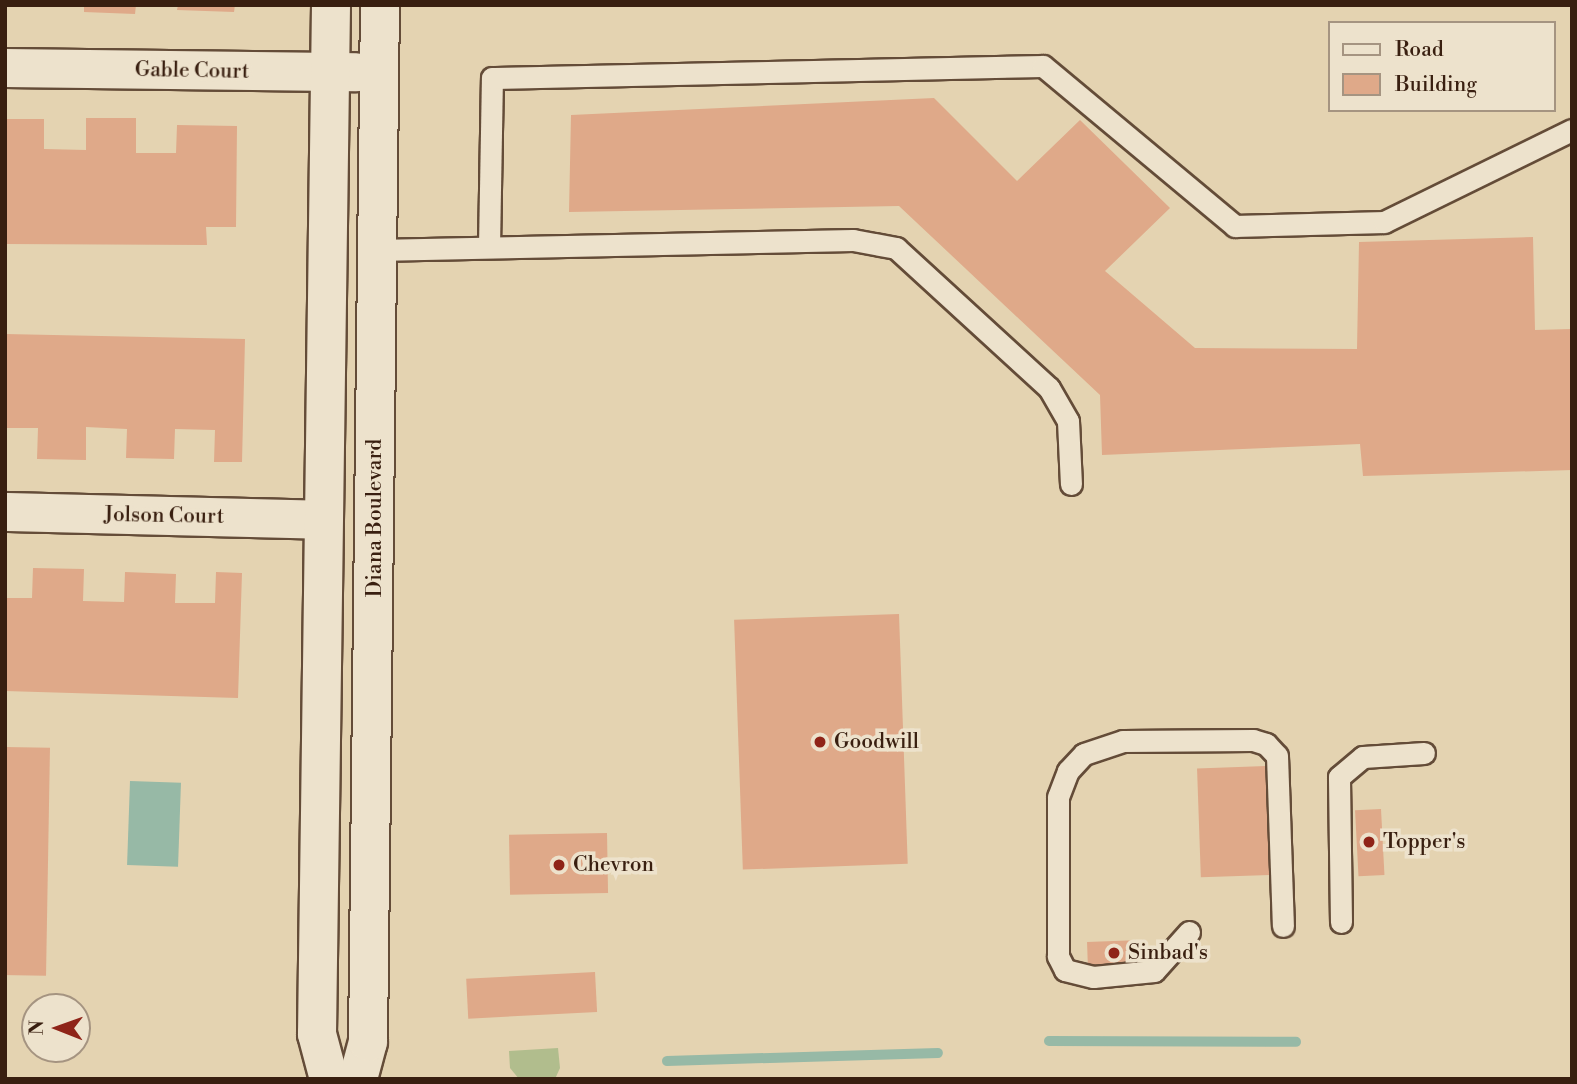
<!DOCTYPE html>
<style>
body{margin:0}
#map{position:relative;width:1577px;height:1084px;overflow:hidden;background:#e4d3b1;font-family:"Libre Bodoni",serif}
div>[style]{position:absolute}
.green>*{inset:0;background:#b1bd8d}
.water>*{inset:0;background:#97b9a6;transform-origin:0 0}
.stream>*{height:10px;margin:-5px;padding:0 5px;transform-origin:5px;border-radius:5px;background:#97b9a6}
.building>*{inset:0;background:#dfa989;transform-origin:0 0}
.roads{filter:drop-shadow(2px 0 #644c38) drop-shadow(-2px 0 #644c38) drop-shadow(0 2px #644c38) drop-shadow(0 -2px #644c38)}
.service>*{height:21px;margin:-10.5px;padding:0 10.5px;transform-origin:10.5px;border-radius:10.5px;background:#ede2cc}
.minor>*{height:38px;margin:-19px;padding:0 19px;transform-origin:19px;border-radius:19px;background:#ede2cc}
.dots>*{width:19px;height:19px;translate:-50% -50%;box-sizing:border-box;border:4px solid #ede2cc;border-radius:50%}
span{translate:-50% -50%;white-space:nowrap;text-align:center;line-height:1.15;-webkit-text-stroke:7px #ede2cc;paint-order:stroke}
.street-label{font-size:21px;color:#391f10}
.poi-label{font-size:21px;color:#391f10}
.left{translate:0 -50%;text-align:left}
.frame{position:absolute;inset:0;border:7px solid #391f10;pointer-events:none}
.legend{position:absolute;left:1328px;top:21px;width:228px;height:91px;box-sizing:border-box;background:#ede2cc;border:2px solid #a59481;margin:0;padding:9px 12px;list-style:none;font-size:21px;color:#391f10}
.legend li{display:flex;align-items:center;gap:14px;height:35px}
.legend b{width:35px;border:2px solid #a59481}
.north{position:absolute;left:21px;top:993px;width:70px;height:70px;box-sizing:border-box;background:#ede2cc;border:2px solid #a59481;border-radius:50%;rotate:271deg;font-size:19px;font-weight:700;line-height:28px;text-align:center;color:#391f10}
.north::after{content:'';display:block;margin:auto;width:24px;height:32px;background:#8f2418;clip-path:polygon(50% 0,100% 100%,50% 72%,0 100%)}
</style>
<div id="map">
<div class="green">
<i style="clip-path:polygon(558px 1048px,560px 1068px,555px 1079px,519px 1079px,510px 1068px,509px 1051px)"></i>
</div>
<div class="water">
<i style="left:130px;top:781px;width:51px;height:84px;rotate:2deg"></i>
</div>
<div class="stream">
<i style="left:1049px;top:1041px;width:247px;rotate:0.2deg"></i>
<i style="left:667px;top:1061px;width:271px;rotate:-1.7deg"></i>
</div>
<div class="building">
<i style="clip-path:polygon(84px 5px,136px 5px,135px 14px,84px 12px)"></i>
<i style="clip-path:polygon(178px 5px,235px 5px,234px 12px,177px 10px)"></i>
<i style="clip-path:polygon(934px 98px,1017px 181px,1080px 120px,1170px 208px,1105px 271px,1195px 348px,1357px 349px,1359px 242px,1533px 237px,1535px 330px,1572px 329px,1572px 470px,1363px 476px,1360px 444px,1102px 455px,1100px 395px,899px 206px,569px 212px,571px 115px)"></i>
<i style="clip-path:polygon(86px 118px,136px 118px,136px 153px,176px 153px,177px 125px,237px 126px,236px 227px,206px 227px,207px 245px,5px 244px,5px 119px,44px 119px,44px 149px,86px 150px)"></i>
<i style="clip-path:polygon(5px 334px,245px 339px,242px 462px,214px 462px,215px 430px,175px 429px,174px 459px,126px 458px,127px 429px,86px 427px,86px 460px,37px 459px,38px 428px,5px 428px)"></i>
<i style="clip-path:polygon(33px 568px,84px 569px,83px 601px,124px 602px,125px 572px,176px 574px,175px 603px,215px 603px,216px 572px,242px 573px,238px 698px,5px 691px,5px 598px,32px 598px)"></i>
<i style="left:899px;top:614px;width:250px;height:165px;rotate:88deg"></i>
<i style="left:5px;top:747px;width:45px;height:228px;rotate:1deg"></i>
<i style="left:1266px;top:766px;width:109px;height:69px;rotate:88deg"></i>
<i style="left:1381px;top:809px;width:66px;height:26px;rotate:87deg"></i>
<i style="left:607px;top:833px;width:60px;height:98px;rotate:89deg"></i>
<i style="left:1141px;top:940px;width:24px;height:54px;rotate:88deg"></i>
<i style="left:595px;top:972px;width:40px;height:129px;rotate:87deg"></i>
</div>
<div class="roads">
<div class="service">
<i style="left:489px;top:247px;width:169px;rotate:-89deg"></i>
<i style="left:492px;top:78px;width:551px;rotate:-1.25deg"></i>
<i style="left:1043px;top:66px;width:250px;rotate:39.8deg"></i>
<i style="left:1235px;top:226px;width:149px;rotate:-1.5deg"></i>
<i style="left:1384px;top:222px;width:209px;rotate:-26.1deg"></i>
<i style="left:376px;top:250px;width:477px;rotate:-1.2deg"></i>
<i style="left:853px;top:240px;width:44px;rotate:10.5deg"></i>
<i style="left:896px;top:248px;width:207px;rotate:42.5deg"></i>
<i style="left:1049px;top:388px;width:38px;rotate:60deg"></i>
<i style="left:1068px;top:421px;width:63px;rotate:87.3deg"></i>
<i style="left:1341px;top:922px;width:145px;rotate:-90.8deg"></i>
<i style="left:1339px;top:777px;width:31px;rotate:-40deg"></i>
<i style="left:1363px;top:757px;width:61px;rotate:-3.8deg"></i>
<i style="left:1189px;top:932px;width:52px;rotate:131.9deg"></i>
<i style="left:1154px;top:971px;width:61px;rotate:174.4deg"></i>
<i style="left:1093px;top:977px;width:29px;rotate:-166deg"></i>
<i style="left:1065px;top:970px;width:16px;rotate:-117deg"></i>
<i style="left:1058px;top:956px;width:159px;rotate:-90deg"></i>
<i style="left:1058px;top:797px;width:28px;rotate:-69deg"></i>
<i style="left:1068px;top:771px;width:23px;rotate:-47deg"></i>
<i style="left:1084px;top:754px;width:41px;rotate:-18.4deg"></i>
<i style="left:1123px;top:741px;width:130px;rotate:-0.4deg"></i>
<i style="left:1253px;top:740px;width:14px;rotate:17deg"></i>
<i style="left:1266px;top:744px;width:16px;rotate:47deg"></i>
<i style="left:1277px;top:756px;width:170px;rotate:88deg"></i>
</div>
<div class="minor">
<i style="left:5px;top:68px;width:351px;rotate:0.7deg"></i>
<i style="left:5px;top:512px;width:317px;rotate:1.4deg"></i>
<i style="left:329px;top:1079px;width:47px;rotate:-104.9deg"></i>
<i style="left:317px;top:1034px;width:1029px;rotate:-89.22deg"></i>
<i style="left:358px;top:1079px;width:38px;rotate:-75deg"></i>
<i style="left:368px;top:1042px;width:1037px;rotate:-89.34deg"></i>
</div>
</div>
<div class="dots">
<i style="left:820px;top:742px;background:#8f2418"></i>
<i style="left:1369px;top:842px;background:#8f2418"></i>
<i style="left:559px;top:865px;background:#8f2418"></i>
<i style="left:1114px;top:953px;background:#8f2418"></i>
</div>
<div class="street-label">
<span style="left:192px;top:71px;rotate:1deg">Gable Court</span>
<span style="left:164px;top:516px;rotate:1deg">Jolson Court</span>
<span style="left:375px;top:518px;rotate:-90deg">Diana Boulevard</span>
</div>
<div class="poi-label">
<span class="left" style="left:834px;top:742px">Goodwill</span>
<span class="left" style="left:1383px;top:842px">Topper's</span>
<span class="left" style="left:573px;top:865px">Chevron</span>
<span class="left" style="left:1128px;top:953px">Sinbad's</span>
</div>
<div class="frame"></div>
<ul class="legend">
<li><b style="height:9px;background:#ede2cc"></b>Road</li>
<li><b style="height:19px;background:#dfa989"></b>Building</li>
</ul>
<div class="north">N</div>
</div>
